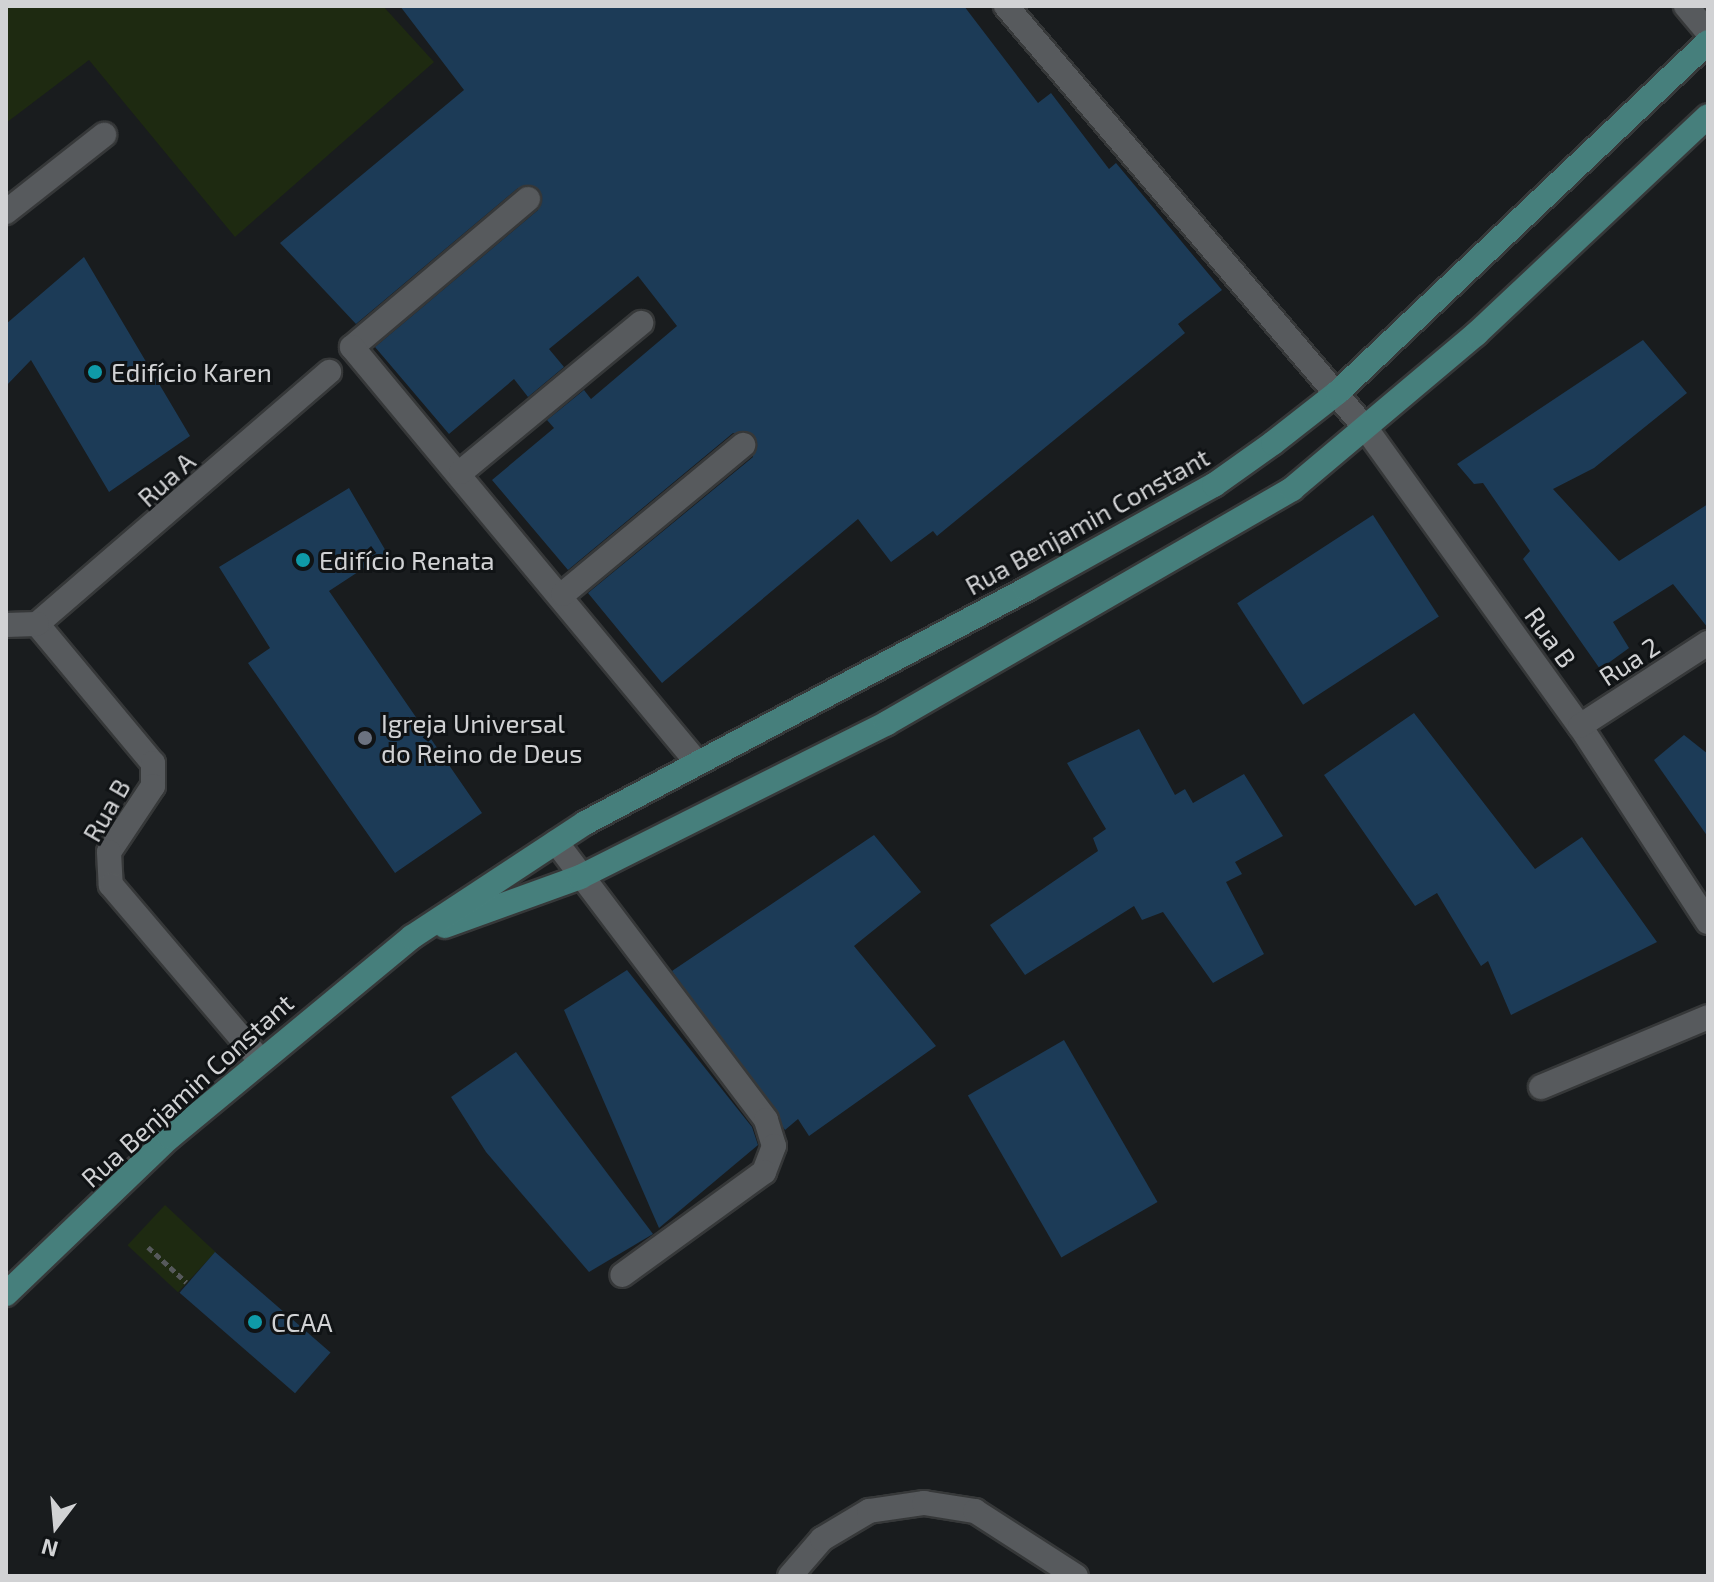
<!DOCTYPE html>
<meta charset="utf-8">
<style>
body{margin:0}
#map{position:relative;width:1714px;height:1582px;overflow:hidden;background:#191c1e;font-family:"Exo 2",sans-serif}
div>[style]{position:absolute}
.green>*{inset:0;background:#1e2a11;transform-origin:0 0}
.building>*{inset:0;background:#1c3b57;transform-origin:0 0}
.path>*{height:5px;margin-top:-2.5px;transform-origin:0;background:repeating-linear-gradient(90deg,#56595b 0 6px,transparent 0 10px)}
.roads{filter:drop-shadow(2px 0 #363839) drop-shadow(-2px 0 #363839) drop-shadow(0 2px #363839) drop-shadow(0 -2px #363839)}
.minor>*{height:24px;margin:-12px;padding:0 12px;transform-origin:12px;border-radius:12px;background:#575a5d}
.major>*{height:24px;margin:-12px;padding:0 12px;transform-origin:12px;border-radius:12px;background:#467f7c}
.dots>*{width:22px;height:22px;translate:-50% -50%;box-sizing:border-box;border:4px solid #101315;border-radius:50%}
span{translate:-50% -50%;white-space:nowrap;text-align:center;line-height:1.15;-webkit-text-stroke:6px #101315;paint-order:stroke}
.poi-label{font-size:26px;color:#d1d2d4}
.left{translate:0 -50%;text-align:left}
.street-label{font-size:26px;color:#d1d2d4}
.frame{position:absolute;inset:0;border:8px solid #d1d2d4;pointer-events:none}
.north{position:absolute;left:16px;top:1486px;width:80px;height:80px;-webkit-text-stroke:6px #101315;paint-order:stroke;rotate:196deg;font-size:22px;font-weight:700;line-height:32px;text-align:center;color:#d1d2d4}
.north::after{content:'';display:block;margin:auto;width:28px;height:36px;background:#d1d2d4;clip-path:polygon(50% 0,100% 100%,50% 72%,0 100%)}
</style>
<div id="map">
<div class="green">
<i style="clip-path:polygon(6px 6px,383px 6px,434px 62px,235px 237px,89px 60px,6px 123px)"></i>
<i style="left:165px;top:1205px;width:69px;height:55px;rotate:43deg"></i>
</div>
<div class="building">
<i style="clip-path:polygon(400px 6px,964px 6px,1038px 103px,1051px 93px,1109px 169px,1116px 163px,1222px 290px,1178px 324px,1185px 333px,937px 536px,933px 531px,891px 562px,858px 519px,662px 683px,588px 593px,753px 457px,754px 435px,733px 433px,568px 570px,492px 480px,554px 428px,547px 420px,584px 390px,591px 399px,677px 326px,638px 276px,549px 349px,564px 367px,528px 397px,514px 379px,449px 434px,375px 347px,538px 210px,539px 189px,518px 188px,356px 324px,280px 243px,464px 90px)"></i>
<i style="clip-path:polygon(84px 257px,190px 436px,109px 492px,31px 360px,6px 386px,6px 324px)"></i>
<i style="clip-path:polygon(1643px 340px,1687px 393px,1594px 468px,1553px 489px,1619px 561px,1708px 504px,1708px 628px,1673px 584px,1613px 622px,1629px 648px,1600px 669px,1523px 559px,1530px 551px,1483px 483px,1474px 484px,1457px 464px)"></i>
<i style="clip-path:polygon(349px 488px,387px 553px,329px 591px,482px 813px,395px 873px,248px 663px,270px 648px,219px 567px)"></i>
<i style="left:1373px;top:515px;width:121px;height:162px;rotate:57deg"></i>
<i style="clip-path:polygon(1414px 713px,1535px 869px,1582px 837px,1657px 942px,1511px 1015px,1488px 961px,1481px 966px,1437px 893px,1415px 906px,1324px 775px)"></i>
<i style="clip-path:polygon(1139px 729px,1175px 795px,1185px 789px,1193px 803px,1244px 774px,1283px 836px,1235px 862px,1242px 874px,1226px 882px,1264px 954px,1213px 983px,1163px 912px,1142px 920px,1134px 906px,1025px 975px,990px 925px,1098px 851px,1093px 838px,1106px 829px,1067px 763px)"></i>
<i style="clip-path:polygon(1684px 735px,1708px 754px,1708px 837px,1654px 760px)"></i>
<i style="clip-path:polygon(874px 835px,921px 892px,854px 946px,936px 1046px,809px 1136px,798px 1119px,785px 1130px,672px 971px)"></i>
<i style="clip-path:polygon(627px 970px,752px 1127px,758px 1145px,659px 1228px,564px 1010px)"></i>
<i style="left:1064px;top:1040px;width:187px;height:111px;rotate:60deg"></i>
<i style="clip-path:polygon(516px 1052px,653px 1234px,589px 1272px,486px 1152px,451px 1097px)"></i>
<i style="left:215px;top:1252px;width:153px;height:54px;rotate:41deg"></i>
</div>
<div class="path">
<i style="left:148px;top:1247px;width:52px;rotate:42.6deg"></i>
</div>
<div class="roads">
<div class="minor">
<i style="left:1006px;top:6px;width:557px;rotate:49.59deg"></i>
<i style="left:1367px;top:430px;width:365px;rotate:54.3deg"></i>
<i style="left:1580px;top:726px;width:234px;rotate:56.9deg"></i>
<i style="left:1686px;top:6px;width:34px;rotate:50deg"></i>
<i style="left:528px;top:199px;width:230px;rotate:139.9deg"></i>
<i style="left:352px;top:347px;width:538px;rotate:50.28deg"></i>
<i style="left:6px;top:212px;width:125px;rotate:-38.2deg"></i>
<i style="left:461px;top:472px;width:234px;rotate:-39.6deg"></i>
<i style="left:563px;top:594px;width:234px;rotate:-39.6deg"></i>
<i style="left:37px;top:624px;width:181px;rotate:50.2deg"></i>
<i style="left:153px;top:763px;width:23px;rotate:90deg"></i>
<i style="left:153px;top:786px;width:79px;rotate:123.7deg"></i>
<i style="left:109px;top:852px;width:33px;rotate:87deg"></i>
<i style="left:111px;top:885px;width:228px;rotate:49.6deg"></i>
<i style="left:37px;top:624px;width:386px;rotate:-40.8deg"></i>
<i style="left:6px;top:625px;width:31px;rotate:-2deg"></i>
<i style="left:1580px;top:726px;width:153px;rotate:-33deg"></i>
<i style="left:556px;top:842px;width:348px;rotate:52.9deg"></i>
<i style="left:766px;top:1120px;width:27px;rotate:73deg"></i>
<i style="left:774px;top:1146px;width:28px;rotate:111deg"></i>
<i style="left:764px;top:1172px;width:175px;rotate:144deg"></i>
<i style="left:1541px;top:1087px;width:181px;rotate:-22.7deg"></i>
<i style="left:790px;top:1576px;width:49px;rotate:-49.1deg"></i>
<i style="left:822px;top:1539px;width:55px;rotate:-30.8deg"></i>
<i style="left:869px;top:1511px;width:56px;rotate:-8.3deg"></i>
<i style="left:924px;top:1503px;width:52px;rotate:8.9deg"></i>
<i style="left:975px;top:1511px;width:120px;rotate:32.8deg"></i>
</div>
<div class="major">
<i style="left:445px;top:926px;width:144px;rotate:-19.9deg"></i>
<i style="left:580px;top:877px;width:343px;rotate:-26.6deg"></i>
<i style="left:887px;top:723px;width:468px;rotate:-30deg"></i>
<i style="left:1292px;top:489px;width:241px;rotate:-40.1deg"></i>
<i style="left:1476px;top:334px;width:318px;rotate:-43.2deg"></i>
<i style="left:6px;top:1294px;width:227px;rotate:-43.8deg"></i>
<i style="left:170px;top:1137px;width:314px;rotate:-39.6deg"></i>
<i style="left:412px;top:937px;width:207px;rotate:-33.4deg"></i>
<i style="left:585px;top:823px;width:500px;rotate:-27.9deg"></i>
<i style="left:1027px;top:589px;width:214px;rotate:-29.1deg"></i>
<i style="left:1214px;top:485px;width:72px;rotate:-35.4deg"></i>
<i style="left:1273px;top:443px;width:83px;rotate:-38.1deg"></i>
<i style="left:1338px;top:392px;width:509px;rotate:-43.41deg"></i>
</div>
</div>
<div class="dots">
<i style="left:95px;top:372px;background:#0f9aa8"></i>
<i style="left:303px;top:560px;background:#0f9aa8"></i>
<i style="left:365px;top:738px;background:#6b7280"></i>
<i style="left:255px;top:1322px;background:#0f9aa8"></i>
</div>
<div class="poi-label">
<span class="left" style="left:111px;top:372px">Edifício Karen</span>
<span class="left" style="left:319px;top:560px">Edifício Renata</span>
<span class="left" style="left:381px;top:738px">Igreja Universal<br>do Reino de Deus</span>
<span class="left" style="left:271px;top:1322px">CCAA</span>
</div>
<div class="street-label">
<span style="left:166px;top:479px;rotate:-42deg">Rua A</span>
<span style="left:1087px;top:521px;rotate:-29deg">Rua Benjamin Constant</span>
<span style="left:1551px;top:637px;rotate:54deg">Rua B</span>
<span style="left:1629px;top:661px;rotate:-33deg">Rua 2</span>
<span style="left:106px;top:810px;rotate:-60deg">Rua B</span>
<span style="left:187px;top:1090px;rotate:-42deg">Rua Benjamin Constant</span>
</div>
<div class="frame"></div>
<div class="north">N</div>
</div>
